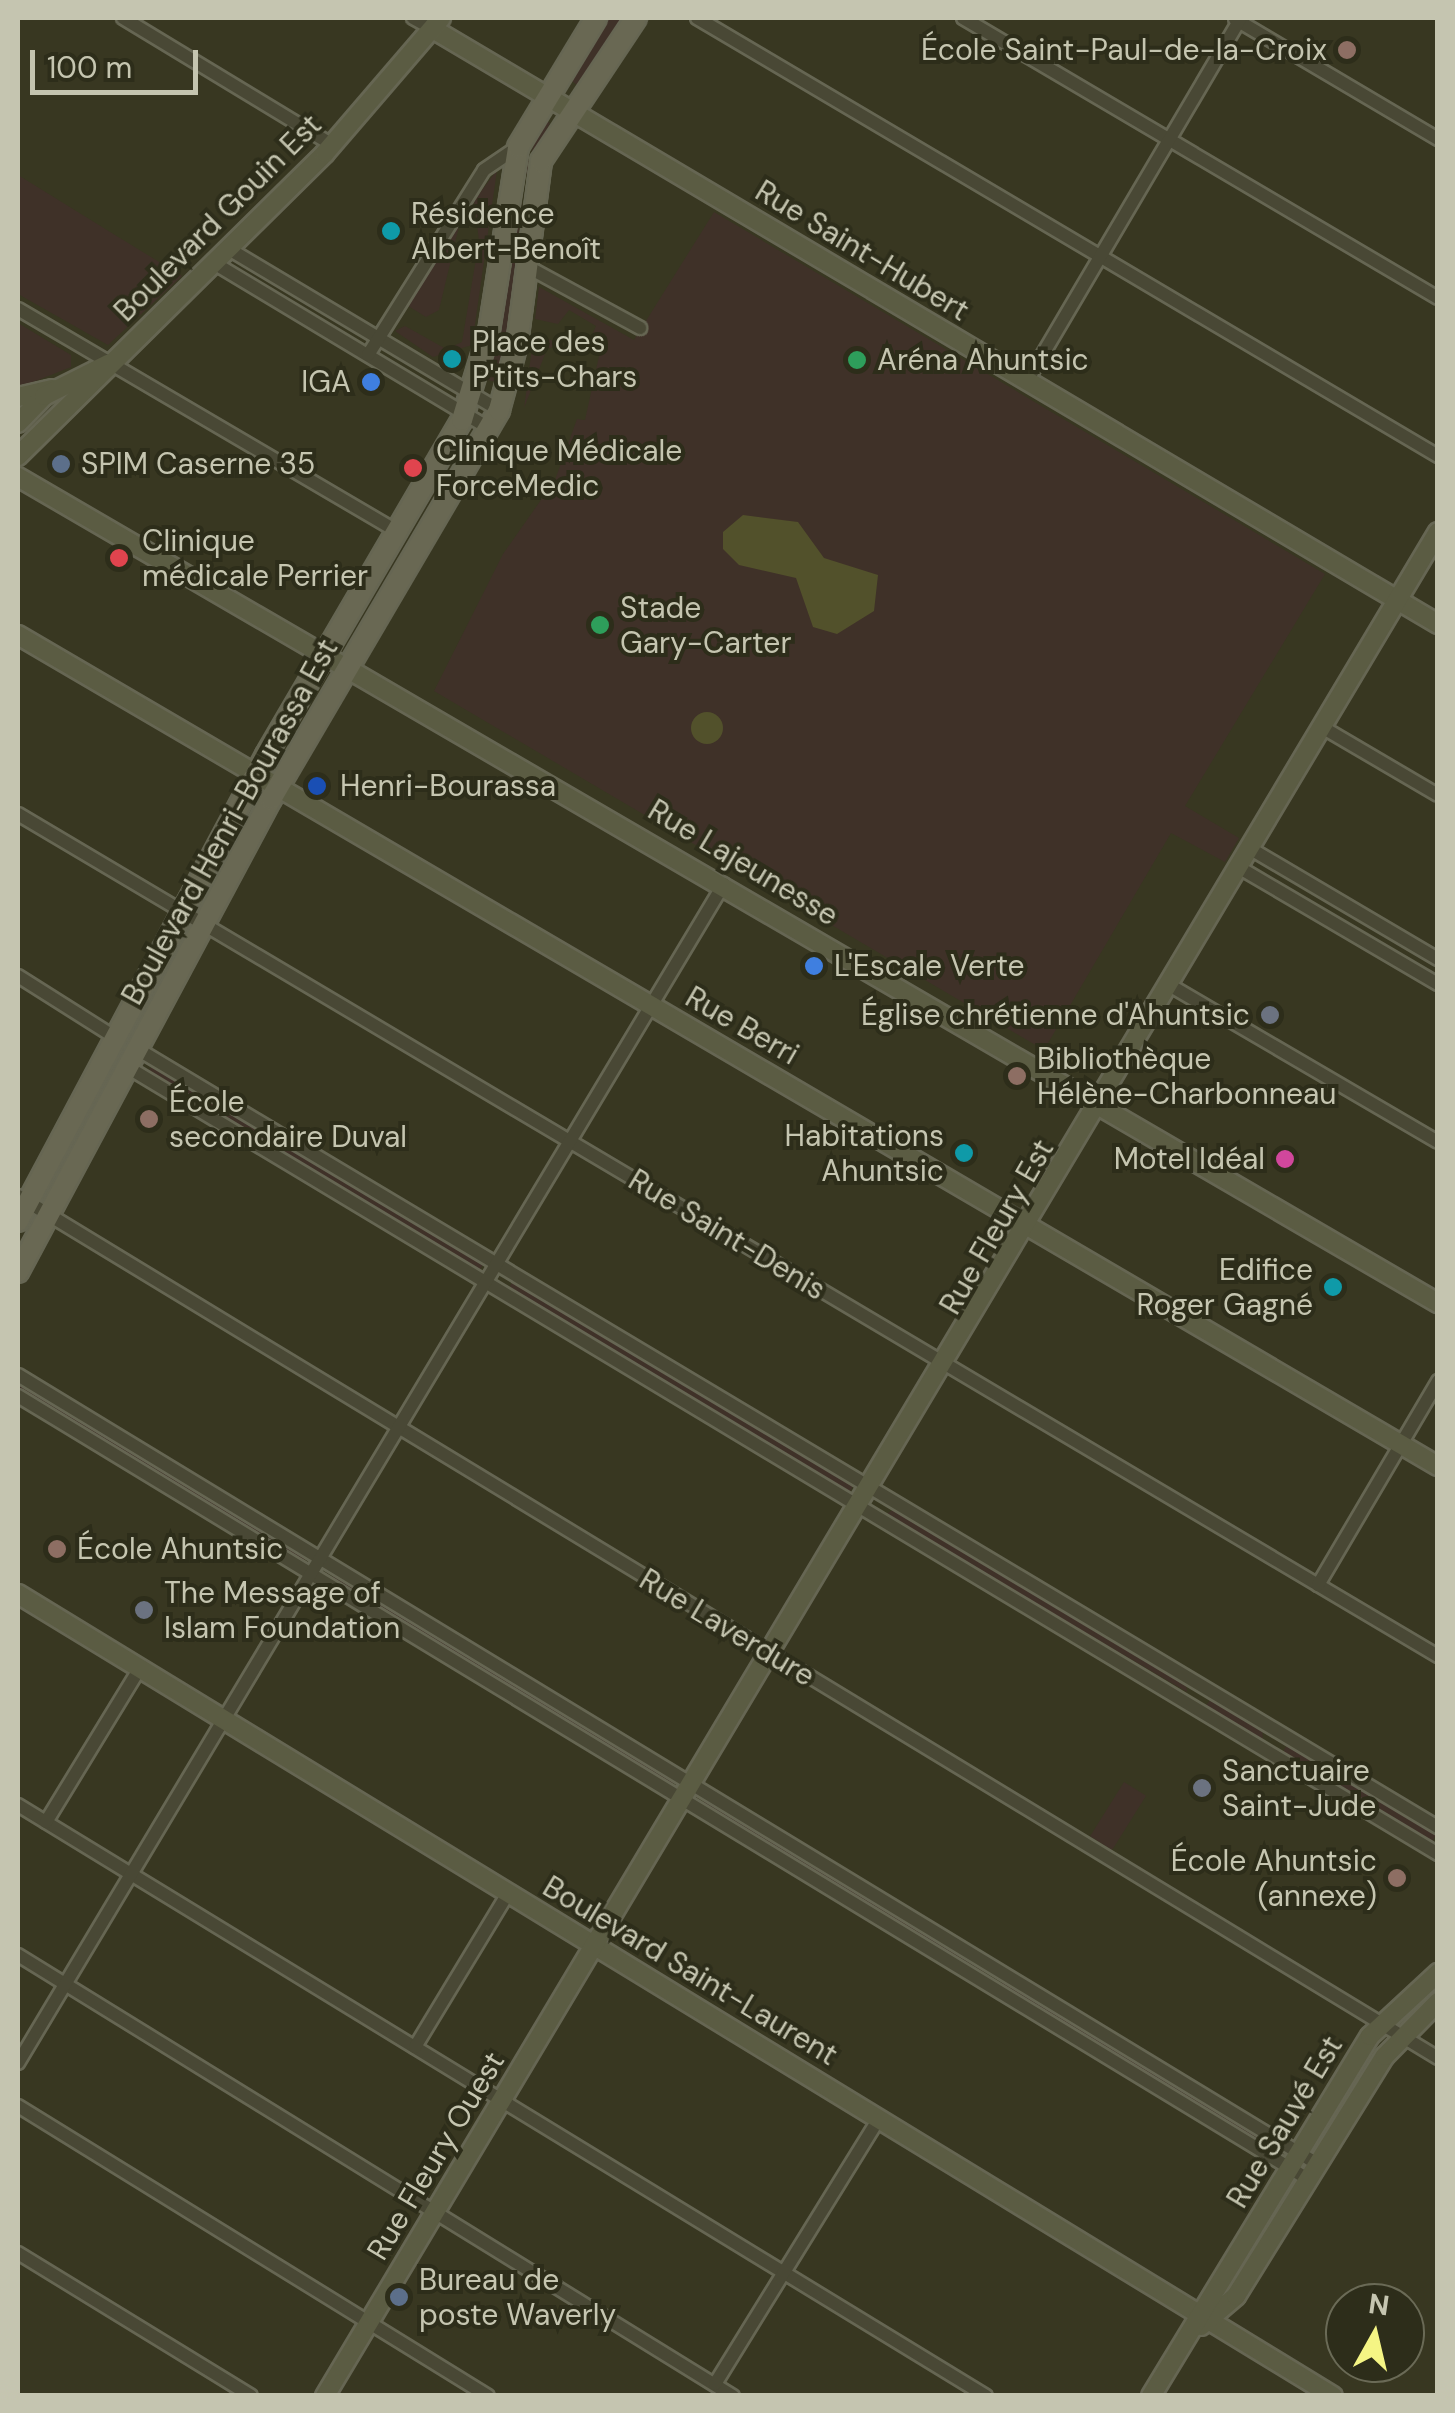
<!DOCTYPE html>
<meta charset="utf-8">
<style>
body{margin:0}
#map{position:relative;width:1455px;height:2413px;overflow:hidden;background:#383721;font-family:"DM Sans",sans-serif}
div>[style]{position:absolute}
.green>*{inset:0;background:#3f3128;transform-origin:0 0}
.water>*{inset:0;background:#52512b}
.round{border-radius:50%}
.roads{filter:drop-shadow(2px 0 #666653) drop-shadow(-2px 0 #666653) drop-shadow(0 2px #666653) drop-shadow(0 -2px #666653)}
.street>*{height:12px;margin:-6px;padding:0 6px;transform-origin:6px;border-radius:6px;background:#494835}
.secondary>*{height:18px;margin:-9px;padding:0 9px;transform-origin:9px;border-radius:9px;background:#5b5c43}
.primary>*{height:20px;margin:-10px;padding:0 10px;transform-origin:10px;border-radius:10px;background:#696853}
.dots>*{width:28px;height:28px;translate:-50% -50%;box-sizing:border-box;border:5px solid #2d2d1a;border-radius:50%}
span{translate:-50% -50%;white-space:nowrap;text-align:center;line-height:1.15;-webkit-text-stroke:8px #2d2d1a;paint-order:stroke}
.poi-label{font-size:30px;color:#c5c5b0}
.right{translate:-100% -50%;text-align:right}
.left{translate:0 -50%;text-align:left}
.street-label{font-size:30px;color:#c5c5b0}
.frame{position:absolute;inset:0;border:20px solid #c5c5b0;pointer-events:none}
.north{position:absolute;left:1325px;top:2283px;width:100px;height:100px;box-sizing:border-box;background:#2d2d1a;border:2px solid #6a6a56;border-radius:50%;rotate:8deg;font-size:28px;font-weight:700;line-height:40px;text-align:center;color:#c5c5b0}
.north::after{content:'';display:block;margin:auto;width:35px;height:45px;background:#f5f584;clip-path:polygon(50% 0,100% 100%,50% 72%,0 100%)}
.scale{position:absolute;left:30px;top:50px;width:168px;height:45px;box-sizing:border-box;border:5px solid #c5c5b0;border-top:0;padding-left:12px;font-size:30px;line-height:35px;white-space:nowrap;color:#c5c5b0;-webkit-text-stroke:8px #2d2d1a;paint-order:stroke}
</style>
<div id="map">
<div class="green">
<i style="clip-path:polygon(609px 18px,622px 18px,577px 85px,568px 78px)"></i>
<i style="clip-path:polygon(543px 119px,550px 123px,524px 179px,507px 346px,496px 382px,488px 380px,521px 182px)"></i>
<i style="clip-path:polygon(497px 170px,472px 345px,433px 357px,395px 331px,405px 326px,446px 349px,462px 342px,479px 241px,474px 201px)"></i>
<i style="clip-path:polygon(18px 175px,115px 235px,182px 276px,108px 345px,18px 294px)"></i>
<i style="clip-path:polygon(714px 212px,1325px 574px,1185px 806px,1239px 838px,1225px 862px,1171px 833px,1044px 1050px,434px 691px,503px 554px,555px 480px,577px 419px,585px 420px,601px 347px,589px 342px,596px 326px,569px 310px,558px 324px,535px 319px,539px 287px,634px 340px)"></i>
<i style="clip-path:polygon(460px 222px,439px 310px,426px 317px,405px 304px)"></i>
<i style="clip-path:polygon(18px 323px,71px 355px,71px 367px,18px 388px)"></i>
<i style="clip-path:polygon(534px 333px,560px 344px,547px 349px,524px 408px)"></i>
<i style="left:153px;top:1064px;width:386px;height:11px;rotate:31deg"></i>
<i style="left:513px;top:1281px;width:397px;height:9px;rotate:31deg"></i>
<i style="left:18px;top:1380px;width:338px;height:11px;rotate:31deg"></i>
<i style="clip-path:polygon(894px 1509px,1186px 1685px,1187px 1692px,885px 1515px)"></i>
<i style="left:335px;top:1573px;width:398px;height:9px;rotate:31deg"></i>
<i style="clip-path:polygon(1211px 1699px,1262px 1730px,1263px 1739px,1204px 1708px)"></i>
<i style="left:1287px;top:1745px;width:174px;height:10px;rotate:31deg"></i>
<i style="left:1124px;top:1782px;width:26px;height:64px;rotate:32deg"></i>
<i style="clip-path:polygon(706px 1799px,982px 1967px,984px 1972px,702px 1806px)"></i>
<i style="clip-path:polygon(1004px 1980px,1283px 2149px,1279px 2156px,999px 1985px)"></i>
</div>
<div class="water">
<i style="clip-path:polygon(743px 515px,798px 522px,824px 558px,878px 575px,874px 611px,837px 634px,813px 627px,796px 578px,739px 565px,723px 549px,723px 532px)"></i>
<i class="round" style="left:691px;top:712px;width:32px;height:32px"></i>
</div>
<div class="roads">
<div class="street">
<i style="left:123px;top:18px;width:245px;rotate:31.2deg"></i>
<i style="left:413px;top:18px;width:23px;rotate:29deg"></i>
<i style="left:697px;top:18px;width:861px;rotate:30.59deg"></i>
<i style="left:963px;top:18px;width:551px;rotate:30.52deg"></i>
<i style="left:1235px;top:19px;width:236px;rotate:30.6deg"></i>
<i style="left:229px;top:249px;width:314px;rotate:30.8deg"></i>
<i style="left:214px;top:263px;width:322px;rotate:31deg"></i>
<i style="left:526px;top:266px;width:130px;rotate:28.5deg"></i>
<i style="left:18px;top:309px;width:441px;rotate:30.4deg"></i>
<i style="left:368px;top:355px;width:218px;rotate:-57.9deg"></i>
<i style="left:484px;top:170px;width:41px;rotate:-34.1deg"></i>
<i style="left:1027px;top:381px;width:421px;rotate:-59.5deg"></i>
<i style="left:1322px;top:727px;width:134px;rotate:30.4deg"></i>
<i style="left:18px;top:814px;width:1651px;rotate:30.67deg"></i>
<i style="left:1251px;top:849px;width:217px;rotate:30.5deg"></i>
<i style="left:1240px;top:868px;width:229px;rotate:30.4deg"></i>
<i style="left:18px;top:976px;width:116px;rotate:32.3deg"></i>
<i style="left:1171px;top:986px;width:309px;rotate:30.3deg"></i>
<i style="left:139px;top:1050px;width:1514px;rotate:30.89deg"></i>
<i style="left:129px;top:1068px;width:1527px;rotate:30.98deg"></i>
<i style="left:18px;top:1196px;width:1661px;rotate:31.26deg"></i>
<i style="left:18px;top:1375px;width:1520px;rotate:31.27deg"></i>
<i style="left:18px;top:1396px;width:1509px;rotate:31.26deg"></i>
<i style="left:1318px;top:1585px;width:237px;rotate:-59.5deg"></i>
<i style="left:18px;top:1805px;width:1134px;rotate:31.41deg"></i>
<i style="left:46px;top:1822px;width:180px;rotate:-58.6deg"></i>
<i style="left:18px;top:1955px;width:840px;rotate:31.67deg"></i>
<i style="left:415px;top:2047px;width:181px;rotate:-58.8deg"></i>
<i style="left:18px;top:2063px;width:1374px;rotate:-59.09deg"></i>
<i style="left:18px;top:2106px;width:552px;rotate:31.68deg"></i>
<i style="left:18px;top:2253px;width:273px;rotate:31.5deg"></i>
<i style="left:715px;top:2384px;width:312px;rotate:-58.3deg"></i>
</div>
<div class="secondary">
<i style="left:433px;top:29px;width:1168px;rotate:30.63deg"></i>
<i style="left:18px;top:397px;width:35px;rotate:-13deg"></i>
<i style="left:18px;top:423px;width:37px;rotate:-46deg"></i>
<i style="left:44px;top:396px;width:72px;rotate:-26.6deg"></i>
<i style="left:18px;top:456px;width:431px;rotate:-44.6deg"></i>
<i style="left:325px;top:153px;width:178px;rotate:-49.3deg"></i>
<i style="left:18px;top:477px;width:1643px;rotate:30.19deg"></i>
<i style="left:18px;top:635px;width:1645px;rotate:30.34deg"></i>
<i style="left:18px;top:1594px;width:1540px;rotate:31.38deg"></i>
<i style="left:1201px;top:2326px;width:46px;rotate:-40.6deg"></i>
<i style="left:1236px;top:2296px;width:282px;rotate:-58.2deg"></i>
<i style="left:1385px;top:2056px;width:76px;rotate:-45.5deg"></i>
<i style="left:325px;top:2396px;width:2171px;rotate:-59.16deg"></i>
<i style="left:1151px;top:2396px;width:421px;rotate:-58.7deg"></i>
<i style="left:1370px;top:2036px;width:93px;rotate:-42.8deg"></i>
</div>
<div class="primary">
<i style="left:18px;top:1221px;width:528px;rotate:-61.98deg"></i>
<i style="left:266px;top:755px;width:388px;rotate:-59.7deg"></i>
<i style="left:462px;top:420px;width:93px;rotate:-73.1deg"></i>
<i style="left:489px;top:331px;width:186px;rotate:-81deg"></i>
<i style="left:518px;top:147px;width:151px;rotate:-58.8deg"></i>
<i style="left:18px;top:1272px;width:536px;rotate:-61.86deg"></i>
<i style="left:271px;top:799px;width:451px;rotate:-59.6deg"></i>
<i style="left:499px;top:410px;width:68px;rotate:-74.7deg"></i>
<i style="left:517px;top:344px;width:185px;rotate:-82.5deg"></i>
<i style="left:541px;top:161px;width:172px;rotate:-56.4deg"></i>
</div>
</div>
<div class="dots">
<i style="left:1347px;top:50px;background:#8d6e63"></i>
<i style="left:391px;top:231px;background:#0f9aa8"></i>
<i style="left:452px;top:359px;background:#0f9aa8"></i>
<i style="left:857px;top:360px;background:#2e9e5b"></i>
<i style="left:371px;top:382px;background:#3f7fe0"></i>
<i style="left:61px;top:464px;background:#5c6f8a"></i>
<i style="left:413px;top:468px;background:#e0444e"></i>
<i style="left:119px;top:558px;background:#e0444e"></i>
<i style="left:600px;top:625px;background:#2e9e5b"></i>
<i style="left:317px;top:786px;background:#1a4fb4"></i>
<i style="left:814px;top:966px;background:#3f7fe0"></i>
<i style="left:1270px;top:1015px;background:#6b7280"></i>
<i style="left:1017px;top:1076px;background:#8d6e63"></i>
<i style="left:149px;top:1119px;background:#8d6e63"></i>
<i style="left:964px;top:1153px;background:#0f9aa8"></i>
<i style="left:1285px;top:1159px;background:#d1479c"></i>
<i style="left:1333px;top:1287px;background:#0f9aa8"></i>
<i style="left:57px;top:1549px;background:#8d6e63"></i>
<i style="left:144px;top:1610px;background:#6b7280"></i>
<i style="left:1202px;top:1788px;background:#6b7280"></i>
<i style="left:1397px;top:1878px;background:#8d6e63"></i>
<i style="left:399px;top:2297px;background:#5c6f8a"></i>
</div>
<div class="poi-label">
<span class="right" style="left:1327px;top:50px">École Saint-Paul-de-la-Croix</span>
<span class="left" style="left:411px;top:231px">Résidence<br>Albert-Benoît</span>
<span class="left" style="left:472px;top:359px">Place des<br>P'tits-Chars</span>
<span class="left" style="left:877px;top:360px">Aréna Ahuntsic</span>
<span class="right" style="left:351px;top:382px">IGA</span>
<span class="left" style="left:436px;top:468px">Clinique Médicale<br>ForceMedic</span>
<span class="left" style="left:81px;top:464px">SPIM Caserne 35</span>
<span class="left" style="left:142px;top:558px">Clinique<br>médicale Perrier</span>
<span class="left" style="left:620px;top:625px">Stade<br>Gary-Carter</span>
<span class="left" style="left:340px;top:786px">Henri-Bourassa</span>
<span class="left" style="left:834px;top:966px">L'Escale Verte</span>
<span class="right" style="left:1250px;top:1015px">Église chrétienne d'Ahuntsic</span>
<span class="left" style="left:1037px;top:1076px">Bibliothèque<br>Hélène-Charbonneau</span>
<span class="left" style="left:169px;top:1119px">École<br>secondaire Duval</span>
<span class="right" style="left:944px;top:1153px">Habitations<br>Ahuntsic</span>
<span class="right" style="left:1265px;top:1159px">Motel Idéal</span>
<span class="right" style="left:1313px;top:1287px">Edifice<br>Roger Gagné</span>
<span class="left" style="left:77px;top:1549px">École Ahuntsic</span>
<span class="left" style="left:164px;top:1610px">The Message of<br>Islam Foundation</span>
<span class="left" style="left:1222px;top:1788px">Sanctuaire<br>Saint-Jude</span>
<span class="right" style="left:1377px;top:1878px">École Ahuntsic<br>(annexe)</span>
<span class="left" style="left:419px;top:2297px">Bureau de<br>poste Waverly</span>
</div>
<div class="street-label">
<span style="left:218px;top:218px;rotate:-45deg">Boulevard Gouin Est</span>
<span style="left:862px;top:251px;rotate:31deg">Rue Saint-Hubert</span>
<span style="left:230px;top:822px;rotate:-61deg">Boulevard Henri-Bourassa Est</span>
<span style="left:743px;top:863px;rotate:31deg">Rue Lajeunesse</span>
<span style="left:742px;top:1026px;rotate:30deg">Rue Berri</span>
<span style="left:997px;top:1227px;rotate:-60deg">Rue Fleury Est</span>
<span style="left:727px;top:1235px;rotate:31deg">Rue Saint-Denis</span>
<span style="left:727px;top:1628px;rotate:31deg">Rue Laverdure</span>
<span style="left:690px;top:1971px;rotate:31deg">Boulevard Saint-Laurent</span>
<span style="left:1285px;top:2122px;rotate:-59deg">Rue Sauvé Est</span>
<span style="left:436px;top:2156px;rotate:-59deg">Rue Fleury Ouest</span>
</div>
<div class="frame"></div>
<div class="north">N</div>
<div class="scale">100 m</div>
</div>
